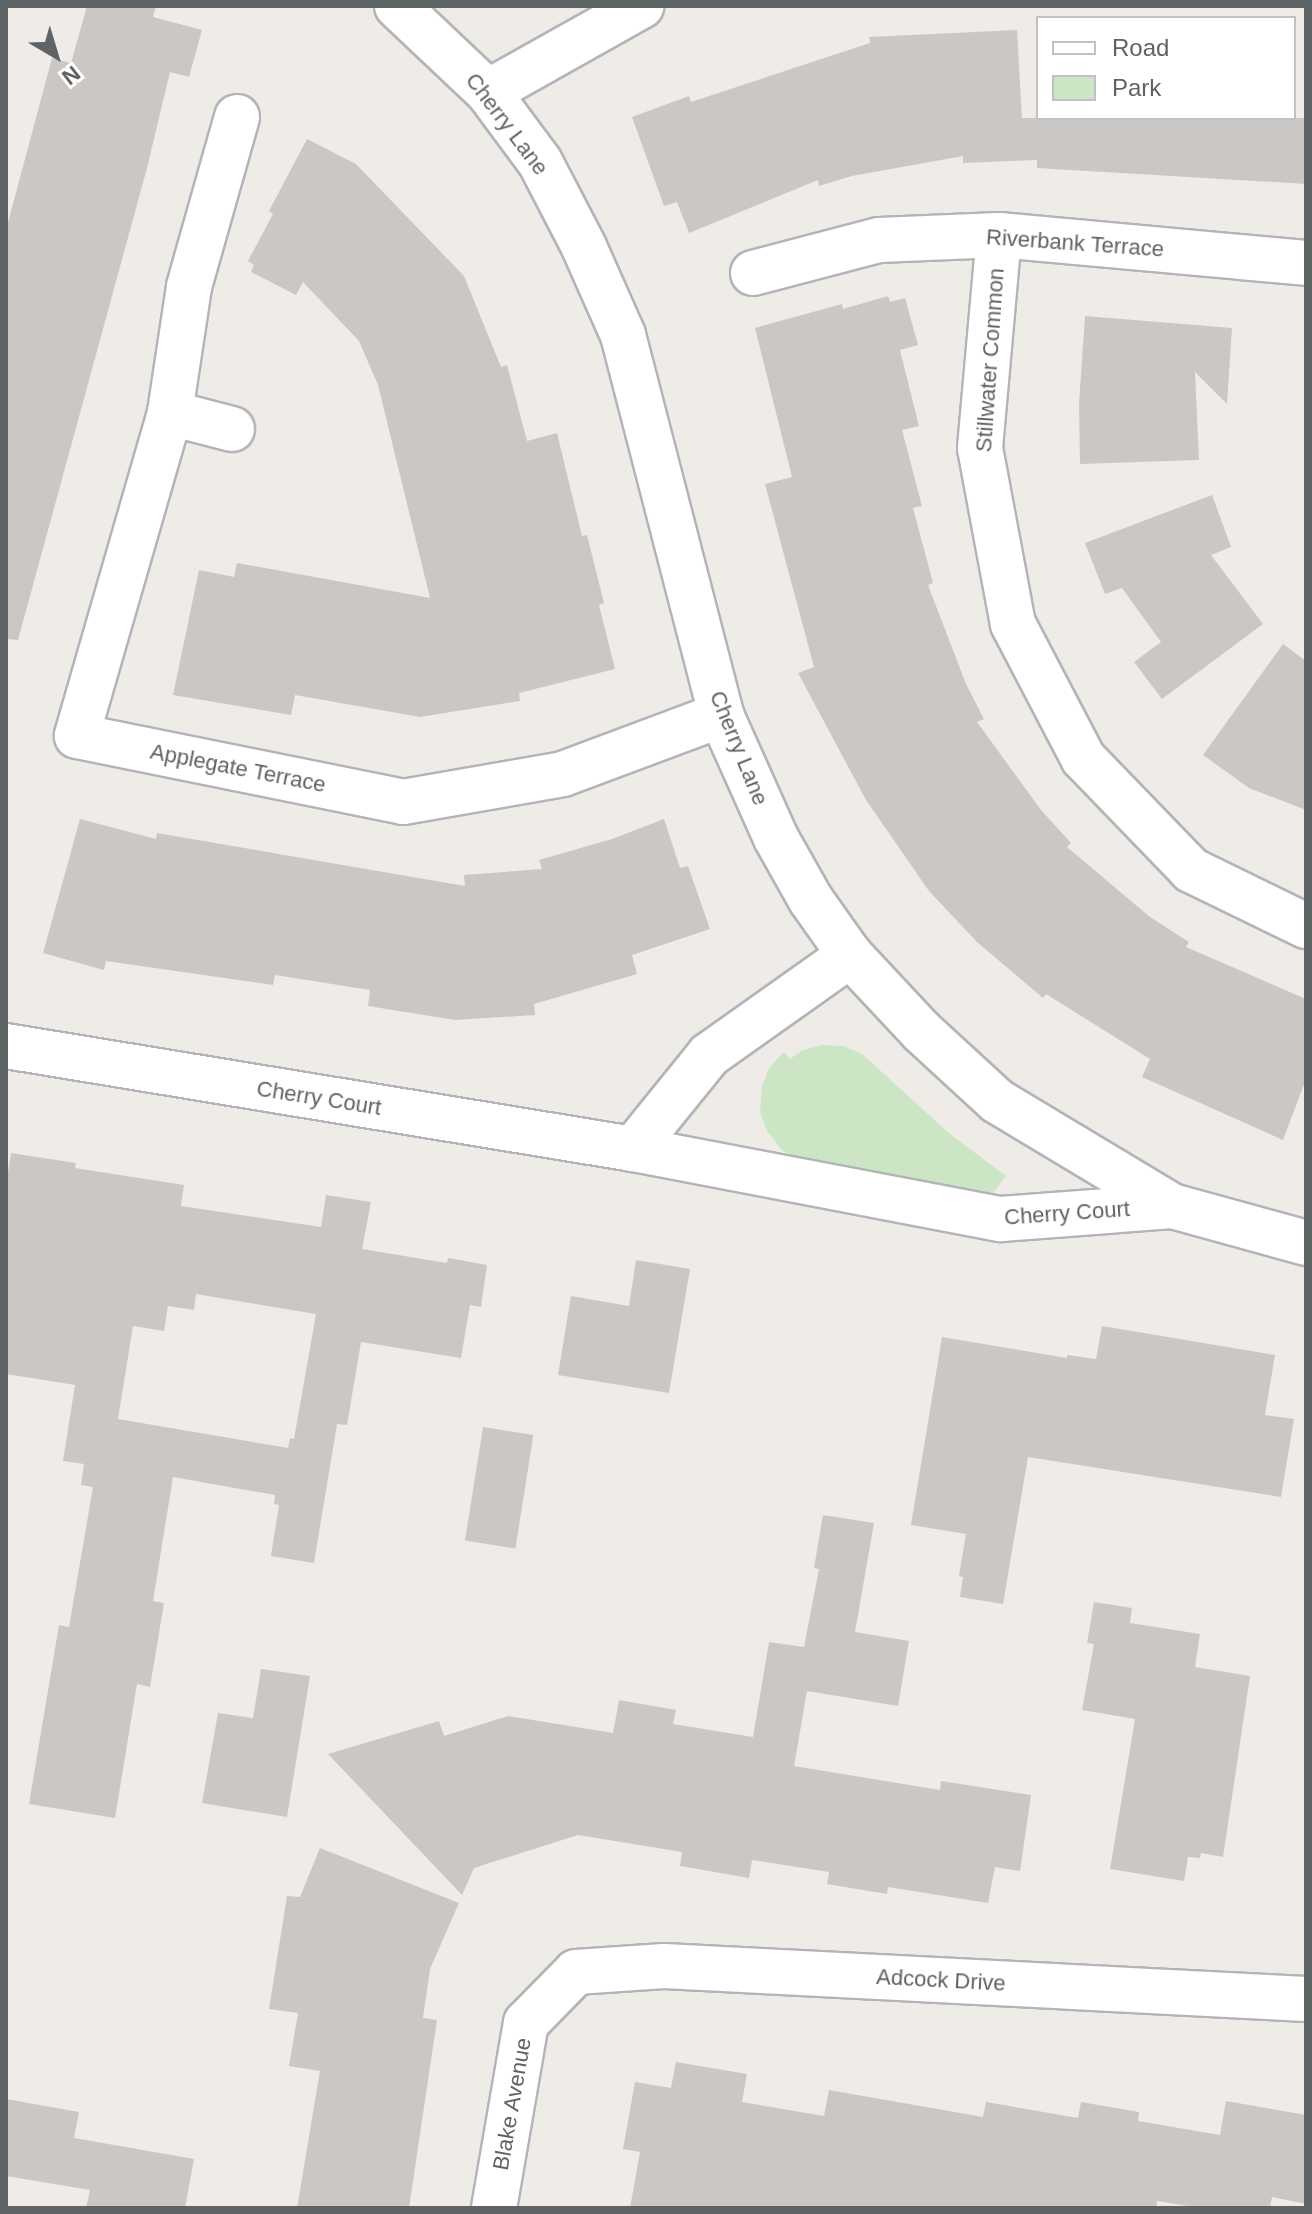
<!DOCTYPE html>
<style>
body{margin:0}
#map{position:relative;width:1312px;height:2214px;overflow:hidden;background:#efece7;font-family:Helvetica,sans-serif}
div>[style]{position:absolute}
.green>*{inset:0;background:#cbe5c5}
.building>*{inset:0;background:#cbc7c4;transform-origin:0 0}
.roads{filter:drop-shadow(2px 0 #b2b5b8) drop-shadow(-2px 0 #b2b5b8) drop-shadow(0 2px #b2b5b8) drop-shadow(0 -2px #b2b5b8)}
.street>*{height:44px;margin:-22px;padding:0 22px;transform-origin:22px;border-radius:22px;background:#fff}
span{translate:-50% -50%;white-space:nowrap;text-align:center;line-height:1.15;-webkit-text-stroke:7px #fff;paint-order:stroke}
.street-label{font-size:22px;color:#5e6366}
.frame{position:absolute;inset:0;border:8px solid #5e6366;pointer-events:none}
.legend{position:absolute;left:1036px;top:16px;width:260px;height:104px;box-sizing:border-box;background:#fff;border:2px solid #bfc1c2;margin:0;padding:10px 14px;list-style:none;font-size:24px;color:#5e6366}
.legend li{display:flex;align-items:center;gap:16px;height:40px}
.legend b{width:40px;border:2px solid #bfc1c2}
.north{position:absolute;left:16px;top:16px;width:80px;height:80px;-webkit-text-stroke:6px #fff;paint-order:stroke;rotate:142deg;font-size:22px;font-weight:700;line-height:32px;text-align:center;color:#5e6366}
.north::after{content:'';display:block;margin:auto;width:28px;height:36px;background:#5e6366;clip-path:polygon(50% 0,100% 100%,50% 72%,0 100%)}
</style>
<div id="map">
<div class="green">
<i style="clip-path:polygon(822px 1045px,843px 1046px,862px 1054px,950px 1134px,1006px 1176px,993px 1193px,802px 1161px,782px 1150px,767px 1131px,760px 1112px,762px 1087px,769px 1068px,784px 1052px,790px 1059px,803px 1050px)"></i>
</div>
<div class="building">
<i style="clip-path:polygon(87px 6px,156px 6px,153px 17px,202px 30px,189px 77px,170px 72px,147px 168px,18px 640px,6px 639px,6px 230px,52px 58px,71px 63px)"></i>
<i style="clip-path:polygon(1017px 30px,1022px 118px,1306px 118px,1306px 184px,1037px 168px,1037px 160px,963px 163px,963px 156px,852px 176px,819px 186px,818px 180px,689px 233px,677px 202px,664px 206px,632px 117px,689px 96px,691px 102px,870px 43px,869px 37px)"></i>
<i style="clip-path:polygon(307px 139px,356px 164px,464px 276px,501px 367px,507px 365px,527px 441px,557px 433px,582px 536px,587px 535px,604px 603px,599px 605px,615px 669px,519px 693px,520px 701px,420px 717px,295px 695px,291px 715px,173px 695px,199px 570px,234px 577px,237px 563px,430px 598px,378px 385px,359px 341px,303px 282px,296px 295px,251px 272px,254px 265px,248px 261px,273px 214px,269px 211px)"></i>
<i style="clip-path:polygon(888px 296px,890px 302px,905px 298px,918px 345px,900px 350px,919px 426px,902px 430px,922px 506px,913px 508px,933px 583px,928px 585px,966px 684px,984px 719px,977px 722px,1041px 810px,1071px 843px,1067px 847px,1150px 917px,1189px 942px,1186px 947px,1306px 999px,1306px 1079px,1283px 1140px,1142px 1077px,1150px 1059px,1046px 994px,1043px 998px,977px 942px,929px 891px,866px 800px,798px 673px,814px 667px,765px 484px,792px 477px,755px 328px,842px 304px,843px 309px)"></i>
<i style="clip-path:polygon(1085px 316px,1232px 328px,1227px 404px,1195px 372px,1199px 460px,1080px 464px,1079px 403px)"></i>
<i style="clip-path:polygon(1212px 495px,1231px 547px,1211px 555px,1263px 624px,1162px 699px,1134px 662px,1161px 642px,1122px 588px,1105px 594px,1085px 543px)"></i>
<i style="clip-path:polygon(1283px 644px,1306px 661px,1306px 810px,1249px 788px,1203px 755px)"></i>
<i style="clip-path:polygon(80px 819px,156px 839px,157px 833px,465px 886px,464px 875px,542px 869px,539px 860px,612px 839px,664px 819px,680px 868px,688px 866px,710px 929px,632px 955px,637px 974px,534px 1004px,535px 1015px,455px 1020px,368px 1006px,370px 990px,275px 975px,273px 985px,106px 961px,104px 970px,43px 953px)"></i>
<i style="clip-path:polygon(evenodd,11px 1153px,76px 1163px,75px 1168px,184px 1185px,181px 1206px,321px 1227px,326px 1195px,371px 1202px,362px 1249px,447px 1263px,448px 1258px,487px 1265px,481px 1307px,470px 1305px,461px 1358px,361px 1342px,347px 1425px,337px 1424px,314px 1563px,271px 1556px,279px 1505px,274px 1504px,275px 1495px,173px 1477px,153px 1601px,164px 1603px,150px 1687px,137px 1684px,115px 1818px,29px 1804px,59px 1625px,69px 1627px,93px 1487px,81px 1485px,84px 1464px,63px 1461px,75px 1385px,6px 1374px,6px 1185px,11px 1153px,196px 1294px,316px 1314px,294px 1439px,290px 1438px,288px 1448px,118px 1419px,133px 1326px,164px 1331px,168px 1306px,194px 1310px,196px 1294px)"></i>
<i style="clip-path:polygon(636px 1260px,690px 1269px,669px 1393px,558px 1375px,571px 1296px,629px 1306px)"></i>
<i style="clip-path:polygon(1102px 1326px,1275px 1355px,1265px 1415px,1294px 1419px,1281px 1497px,1028px 1457px,1003px 1604px,960px 1597px,963px 1577px,959px 1576px,966px 1534px,911px 1525px,942px 1337px,1067px 1358px,1067px 1355px,1096px 1359px)"></i>
<i style="left:483px;top:1427px;width:51px;height:115px;rotate:9deg"></i>
<i style="clip-path:polygon(823px 1515px,874px 1523px,855px 1632px,909px 1641px,898px 1706px,807px 1691px,794px 1766px,940px 1790px,941px 1781px,1031px 1795px,1020px 1871px,995px 1867px,988px 1903px,888px 1887px,887px 1894px,827px 1884px,829px 1872px,752px 1860px,749px 1878px,680px 1866px,682px 1852px,578px 1835px,474px 1868px,462px 1895px,328px 1754px,439px 1721px,444px 1736px,508px 1716px,613px 1733px,619px 1700px,676px 1710px,673px 1724px,753px 1737px,769px 1642px,804px 1647px,819px 1569px,814px 1568px)"></i>
<i style="clip-path:polygon(1094px 1602px,1132px 1608px,1130px 1623px,1200px 1634px,1195px 1667px,1250px 1676px,1223px 1857px,1201px 1853px,1200px 1858px,1188px 1857px,1184px 1881px,1110px 1869px,1135px 1719px,1082px 1710px,1094px 1644px,1087px 1643px)"></i>
<i style="clip-path:polygon(261px 1669px,310px 1676px,287px 1817px,202px 1803px,218px 1713px,253px 1718px)"></i>
<i style="clip-path:polygon(320px 1848px,459px 1903px,430px 1969px,423px 2018px,437px 2020px,409px 2208px,297px 2208px,320px 2071px,289px 2066px,298px 2013px,269px 2009px,287px 1896px,300px 1897px)"></i>
<i style="clip-path:polygon(676px 2062px,747px 2074px,742px 2102px,824px 2116px,829px 2090px,983px 2117px,986px 2102px,1078px 2118px,1081px 2102px,1139px 2112px,1138px 2121px,1220px 2135px,1226px 2101px,1306px 2115px,1306px 2204px,1272px 2197px,1270px 2208px,1200px 2208px,1157px 2201px,1156px 2208px,630px 2208px,640px 2152px,623px 2149px,635px 2082px,671px 2088px)"></i>
<i style="clip-path:polygon(6px 2099px,79px 2112px,74px 2138px,194px 2159px,185px 2208px,86px 2208px,90px 2190px,6px 2176px)"></i>
</div>
<div class="roads">
<div class="street">
<i style="left:397px;top:6px;width:125px;rotate:43.4deg"></i>
<i style="left:488px;top:92px;width:87px;rotate:53.4deg"></i>
<i style="left:540px;top:162px;width:96px;rotate:62.6deg"></i>
<i style="left:584px;top:247px;width:96px;rotate:66.1deg"></i>
<i style="left:623px;top:335px;width:392px;rotate:75.5deg"></i>
<i style="left:721px;top:715px;width:135px;rotate:65.9deg"></i>
<i style="left:776px;top:838px;width:71px;rotate:60.6deg"></i>
<i style="left:811px;top:900px;width:67px;rotate:54.7deg"></i>
<i style="left:850px;top:955px;width:104px;rotate:46.9deg"></i>
<i style="left:921px;top:1031px;width:103px;rotate:42.6deg"></i>
<i style="left:997px;top:1101px;width:204px;rotate:31deg"></i>
<i style="left:1172px;top:1206px;width:139px;rotate:15.4deg"></i>
<i style="left:488px;top:92px;width:176px;rotate:-29.3deg"></i>
<i style="left:237px;top:117px;width:177px;rotate:105.8deg"></i>
<i style="left:189px;top:287px;width:127px;rotate:98.6deg"></i>
<i style="left:170px;top:413px;width:336px;rotate:106.1deg"></i>
<i style="left:77px;top:736px;width:333px;rotate:11.4deg"></i>
<i style="left:403px;top:802px;width:162px;rotate:-9.9deg"></i>
<i style="left:563px;top:774px;width:169px;rotate:-20.5deg"></i>
<i style="left:999px;top:235px;width:214px;rotate:95.1deg"></i>
<i style="left:980px;top:448px;width:179px;rotate:79.4deg"></i>
<i style="left:1013px;top:624px;width:151px;rotate:62.4deg"></i>
<i style="left:1083px;top:758px;width:156px;rotate:46deg"></i>
<i style="left:1191px;top:870px;width:128px;rotate:26deg"></i>
<i style="left:753px;top:273px;width:130px;rotate:-14.7deg"></i>
<i style="left:879px;top:240px;width:120px;rotate:-2.4deg"></i>
<i style="left:999px;top:235px;width:308px;rotate:5.2deg"></i>
<i style="left:170px;top:413px;width:64px;rotate:14.5deg"></i>
<i style="left:6px;top:1046px;width:635px;rotate:9.33deg"></i>
<i style="left:633px;top:1149px;width:375px;rotate:10.8deg"></i>
<i style="left:1001px;top:1219px;width:171px;rotate:-4.3deg"></i>
<i style="left:633px;top:1149px;width:121px;rotate:-51deg"></i>
<i style="left:709px;top:1055px;width:173px;rotate:-35.3deg"></i>
<i style="left:494px;top:2208px;width:188px;rotate:-80.2deg"></i>
<i style="left:526px;top:2023px;width:71px;rotate:-45.6deg"></i>
<i style="left:576px;top:1972px;width:88px;rotate:-3.9deg"></i>
<i style="left:664px;top:1966px;width:643px;rotate:2.94deg"></i>
</div>
</div>
<div class="street-label">
<span style="left:507px;top:124px;rotate:53deg">Cherry Lane</span>
<span style="left:1075px;top:243px;rotate:4deg">Riverbank Terrace</span>
<span style="left:990px;top:360px;rotate:-86deg">Stillwater Common</span>
<span style="left:739px;top:748px;rotate:68deg">Cherry Lane</span>
<span style="left:238px;top:768px;rotate:11deg">Applegate Terrace</span>
<span style="left:319px;top:1098px;rotate:9deg">Cherry Court</span>
<span style="left:1067px;top:1213px;rotate:-4deg">Cherry Court</span>
<span style="left:941px;top:1980px;rotate:3deg">Adcock Drive</span>
<span style="left:512px;top:2104px;rotate:-80deg">Blake Avenue</span>
</div>
<div class="frame"></div>
<ul class="legend">
<li><b style="height:10px;background:#fff"></b>Road</li>
<li><b style="height:22px;background:#cbe5c5"></b>Park</li>
</ul>
<div class="north">N</div>
</div>
